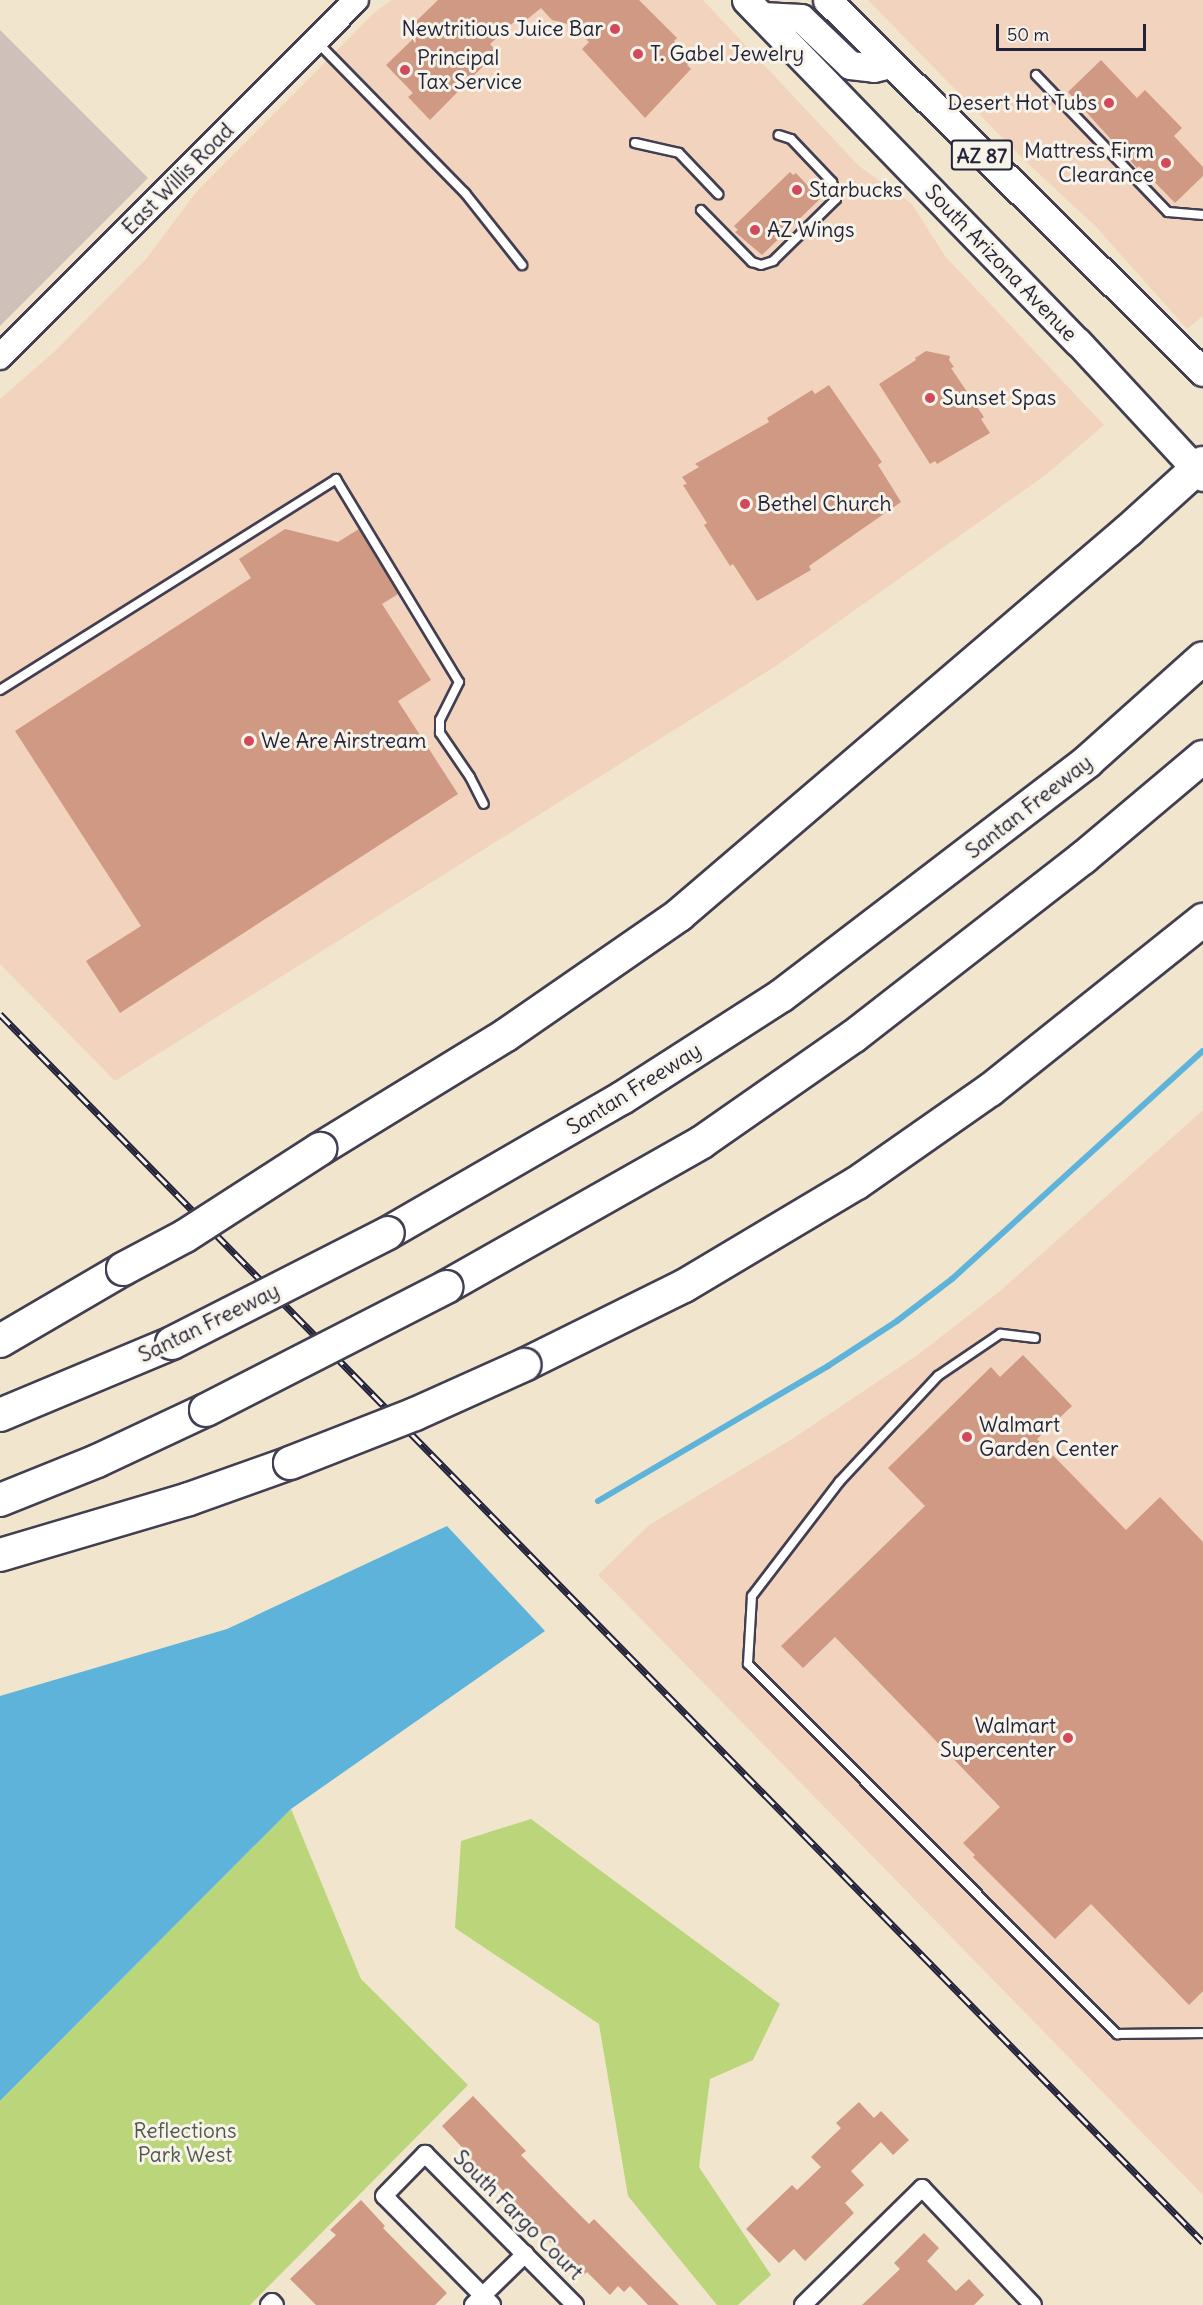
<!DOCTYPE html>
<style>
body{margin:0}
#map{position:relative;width:1203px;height:2305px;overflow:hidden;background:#f1e6cd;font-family:Delius,sans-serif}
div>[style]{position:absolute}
.built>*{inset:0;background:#f2d4be}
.industrial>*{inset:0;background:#cfc0ba}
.green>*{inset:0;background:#bbd57b}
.water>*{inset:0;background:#5eb3da}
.stream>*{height:6px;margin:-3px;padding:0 3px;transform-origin:3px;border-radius:3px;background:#5eb3da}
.building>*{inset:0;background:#cf9983}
.roads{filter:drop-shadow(2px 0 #413f51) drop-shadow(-2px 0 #413f51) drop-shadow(0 2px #413f51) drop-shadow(0 -2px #413f51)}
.lane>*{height:8px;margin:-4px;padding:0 4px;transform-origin:4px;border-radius:4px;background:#fff}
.street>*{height:16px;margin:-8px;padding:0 8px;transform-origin:8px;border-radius:8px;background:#fff}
.secondary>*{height:24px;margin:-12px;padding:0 12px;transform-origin:12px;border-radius:12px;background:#fff}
.primary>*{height:27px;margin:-13.5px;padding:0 13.5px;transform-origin:13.5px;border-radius:13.5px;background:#fff}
.highway>*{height:32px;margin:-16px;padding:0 16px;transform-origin:16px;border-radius:16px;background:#fff}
.rail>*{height:7px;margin-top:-3.5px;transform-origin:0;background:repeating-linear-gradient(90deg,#f7f3e8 0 14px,#22223b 0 28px);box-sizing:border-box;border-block:2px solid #22223b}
.bridges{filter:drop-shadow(2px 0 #413f51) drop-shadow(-2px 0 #413f51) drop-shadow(0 2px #413f51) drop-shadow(0 -2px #413f51)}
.highway-bridge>*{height:32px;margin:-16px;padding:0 16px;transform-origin:16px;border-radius:16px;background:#fff}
.dots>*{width:16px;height:16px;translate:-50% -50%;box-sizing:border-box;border:3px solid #f7f3e8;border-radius:50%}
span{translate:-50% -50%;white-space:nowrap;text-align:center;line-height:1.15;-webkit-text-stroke:6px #f7f3e8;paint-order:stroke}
.shield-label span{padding:2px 4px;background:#f7f3e8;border:2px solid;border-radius:4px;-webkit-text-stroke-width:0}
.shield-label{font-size:20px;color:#22223b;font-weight:700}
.poi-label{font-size:21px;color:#22223b}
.right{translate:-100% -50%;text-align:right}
.left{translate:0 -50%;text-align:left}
.street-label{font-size:21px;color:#22223b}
.park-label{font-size:21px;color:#50584e}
.scale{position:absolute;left:996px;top:24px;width:150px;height:27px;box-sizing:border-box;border:3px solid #22223b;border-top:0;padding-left:8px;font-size:18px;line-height:21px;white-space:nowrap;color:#22223b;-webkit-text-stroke:4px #f7f3e8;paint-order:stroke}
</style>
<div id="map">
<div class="built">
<i style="clip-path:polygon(391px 0,703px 0,859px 166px,912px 204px,945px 256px,1104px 425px,1047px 474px,776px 666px,115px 1081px,0 964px,0 399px,55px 351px,146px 259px,196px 192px,374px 13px)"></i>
<i style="clip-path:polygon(868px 0,1203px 0,1203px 316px,1187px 329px,1096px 227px,1019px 155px)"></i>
<i style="clip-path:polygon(1203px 1110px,1203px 2195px,598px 1575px,649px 1525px,792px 1439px,916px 1356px,1000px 1291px)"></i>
</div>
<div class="industrial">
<i style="clip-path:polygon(0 30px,148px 178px,0 326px)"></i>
</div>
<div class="green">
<i style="clip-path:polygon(291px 1809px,361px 1979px,468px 2085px,250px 2305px,0 2305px,0 2101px)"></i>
<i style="clip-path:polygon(531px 1819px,780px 2004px,753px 2060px,710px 2079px,699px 2167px,771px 2275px,738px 2305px,717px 2305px,628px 2196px,599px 2024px,455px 1928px,461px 1841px)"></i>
</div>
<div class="water">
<i style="clip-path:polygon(447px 1526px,545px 1631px,291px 1809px,0 2101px,0 1696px,227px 1629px)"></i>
</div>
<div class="stream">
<i style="left:598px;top:1501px;width:267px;rotate:-30.4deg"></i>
<i style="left:828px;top:1366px;width:82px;rotate:-33.1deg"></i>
<i style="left:897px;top:1321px;width:69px;rotate:-37.4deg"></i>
<i style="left:952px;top:1279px;width:339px;rotate:-42.3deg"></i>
</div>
<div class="building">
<i style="clip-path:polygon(438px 0,639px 0,677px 38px,674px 41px,692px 60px,687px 65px,691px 69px,645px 118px,582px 49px,589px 42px,572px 25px,552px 20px,541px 8px,525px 21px,514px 22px,490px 44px,497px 52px,430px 120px,408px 97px,413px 93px,386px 65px,415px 37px,408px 29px)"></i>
<i style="clip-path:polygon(1101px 60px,1137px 98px,1145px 90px,1182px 128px,1174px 136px,1203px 167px,1203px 176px,1175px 203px,1139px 166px,1137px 168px,1068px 92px)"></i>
<i style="clip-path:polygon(790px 172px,793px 175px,796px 173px,820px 199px,762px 255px,735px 232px,738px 230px,734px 226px)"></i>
<i style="clip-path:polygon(926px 351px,950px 356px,949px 360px,954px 367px,951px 368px,984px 417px,981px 419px,990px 433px,937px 464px,935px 461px,930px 464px,879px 384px,916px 360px,915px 358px)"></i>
<i style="clip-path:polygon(829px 385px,882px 462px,878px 465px,901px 502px,809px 566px,811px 570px,757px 601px,733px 564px,730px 566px,704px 525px,707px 523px,683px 485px,687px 484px,682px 477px,699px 467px,695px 464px,769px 422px,767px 418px,812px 390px,815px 394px)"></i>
<i style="clip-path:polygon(285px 529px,338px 542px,359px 529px,398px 594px,382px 604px,431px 680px,398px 701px,458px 794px,120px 1013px,86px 961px,141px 926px,15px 731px,251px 578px,239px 559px)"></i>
<i style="clip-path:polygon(1023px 1355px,1072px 1406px,1037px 1439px,1126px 1530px,1160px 1497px,1203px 1542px,1203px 1991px,1189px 2005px,1091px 1904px,1055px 1939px,973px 1857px,975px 1855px,963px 1843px,1000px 1807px,835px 1637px,803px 1668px,781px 1646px,925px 1506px,888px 1468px,991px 1367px,1000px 1377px)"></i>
<i style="clip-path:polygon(473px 2096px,526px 2151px,521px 2155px,555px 2190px,589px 2224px,594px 2219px,679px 2305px,648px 2305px,630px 2286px,624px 2292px,618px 2286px,610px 2295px,587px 2272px,582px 2277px,494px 2181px,490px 2185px,468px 2162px,472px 2158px,442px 2126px)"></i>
<i style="clip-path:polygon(859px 2102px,874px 2118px,881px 2111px,909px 2140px,893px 2155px,881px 2142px,851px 2171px,864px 2185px,845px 2203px,854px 2213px,805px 2261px,794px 2249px,779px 2263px,746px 2229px,792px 2185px,797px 2190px,821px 2167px,811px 2157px,841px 2128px,836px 2123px)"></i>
<i style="clip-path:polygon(361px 2200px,385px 2226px,383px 2228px,447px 2293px,435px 2305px,316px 2305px,290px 2279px,336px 2235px,330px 2230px)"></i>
<i style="clip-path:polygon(924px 2233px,939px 2248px,927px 2261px,956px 2291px,969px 2279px,984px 2295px,974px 2305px,862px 2305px,900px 2269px,894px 2263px)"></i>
</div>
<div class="roads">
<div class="lane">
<i style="left:316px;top:41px;width:213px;rotate:45.6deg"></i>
<i style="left:465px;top:193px;width:92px;rotate:51.6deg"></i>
<i style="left:1036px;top:75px;width:190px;rotate:46.1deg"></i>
<i style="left:1168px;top:212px;width:35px;rotate:5deg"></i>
<i style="left:635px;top:143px;width:45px;rotate:12.8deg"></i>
<i style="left:679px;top:153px;width:57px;rotate:46.4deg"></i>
<i style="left:701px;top:210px;width:73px;rotate:45.6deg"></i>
<i style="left:752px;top:262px;width:9px;rotate:18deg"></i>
<i style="left:761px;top:265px;width:13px;rotate:-18deg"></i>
<i style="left:773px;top:261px;width:88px;rotate:-44.5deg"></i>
<i style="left:836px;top:199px;width:17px;rotate:-103deg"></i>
<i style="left:832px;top:182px;width:59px;rotate:-133.6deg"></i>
<i style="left:791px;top:139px;width:13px;rotate:-162deg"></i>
<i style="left:0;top:690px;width:397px;rotate:-32.1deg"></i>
<i style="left:336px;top:479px;width:237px;rotate:58.8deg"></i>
<i style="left:459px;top:682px;width:42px;rotate:116.6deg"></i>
<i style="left:440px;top:720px;width:13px;rotate:90deg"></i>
<i style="left:440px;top:733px;width:53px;rotate:55.7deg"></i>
<i style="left:470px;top:777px;width:30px;rotate:63deg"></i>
<i style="left:1035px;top:1338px;width:35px;rotate:-173deg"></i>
<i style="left:1000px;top:1334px;width:75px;rotate:145.9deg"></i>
<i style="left:938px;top:1376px;width:144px;rotate:133deg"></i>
<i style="left:840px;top:1481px;width:145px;rotate:127.4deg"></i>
<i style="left:752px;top:1596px;width:68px;rotate:93.4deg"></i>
<i style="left:748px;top:1664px;width:523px;rotate:45.08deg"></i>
<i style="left:1117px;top:2034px;width:86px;rotate:-0.7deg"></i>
</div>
<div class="street">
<i style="left:269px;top:2305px;width:4px;rotate:-45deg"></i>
<i style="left:272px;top:2302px;width:4px;rotate:45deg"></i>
<i style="left:473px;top:2305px;width:73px;rotate:-44.4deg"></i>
<i style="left:492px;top:2305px;width:153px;rotate:-134.7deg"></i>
<i style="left:384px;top:2196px;width:59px;rotate:-45.7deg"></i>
<i style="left:425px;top:2154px;width:213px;rotate:45.2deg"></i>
<i style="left:803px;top:2305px;width:167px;rotate:-44.5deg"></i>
<i style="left:922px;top:2188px;width:161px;rotate:46.5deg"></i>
</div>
<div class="secondary">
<i style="left:0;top:357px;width:504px;rotate:-45.08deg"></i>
</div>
<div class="primary">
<i style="left:746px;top:0;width:477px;rotate:45.9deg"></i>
<i style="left:1078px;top:342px;width:184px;rotate:47.2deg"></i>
<i style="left:827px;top:0;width:529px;rotate:44.69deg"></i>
<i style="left:762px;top:16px;width:39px;rotate:3deg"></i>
<i style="left:801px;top:18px;width:68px;rotate:43.8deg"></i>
<i style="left:850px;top:65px;width:24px;rotate:7deg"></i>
<i style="left:874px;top:68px;width:16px;rotate:-14deg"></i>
</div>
<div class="highway">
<i style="left:320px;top:1149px;width:218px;rotate:-31.5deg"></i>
<i style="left:506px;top:1035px;width:211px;rotate:-34.7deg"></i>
<i style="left:679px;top:915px;width:592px;rotate:-40.55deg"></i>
<i style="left:1129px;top:530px;width:100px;rotate:-42.2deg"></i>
<i style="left:388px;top:1233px;width:270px;rotate:-30deg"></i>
<i style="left:622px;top:1098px;width:189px;rotate:-32.7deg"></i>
<i style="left:781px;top:996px;width:387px;rotate:-37.4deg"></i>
<i style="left:1088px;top:761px;width:154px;rotate:-41.8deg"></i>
<i style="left:446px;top:1287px;width:294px;rotate:-29.5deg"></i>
<i style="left:702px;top:1142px;width:185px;rotate:-34.9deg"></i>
<i style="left:854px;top:1036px;width:290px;rotate:-37.9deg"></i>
<i style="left:1083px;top:858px;width:157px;rotate:-40.1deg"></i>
<i style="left:0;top:1341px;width:143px;rotate:-30.3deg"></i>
<i style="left:524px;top:1365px;width:178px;rotate:-26.3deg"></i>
<i style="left:684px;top:1286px;width:201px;rotate:-30.8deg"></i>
<i style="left:857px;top:1183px;width:162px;rotate:-35deg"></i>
<i style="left:990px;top:1090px;width:273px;rotate:-38.6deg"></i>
<i style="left:0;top:1415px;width:186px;rotate:-22.7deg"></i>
<i style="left:0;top:1500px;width:105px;rotate:-21.9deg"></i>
<i style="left:97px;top:1461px;width:120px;rotate:-25.1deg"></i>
<i style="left:0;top:1555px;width:197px;rotate:-16.5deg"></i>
<i style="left:189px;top:1499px;width:107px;rotate:-19.6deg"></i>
</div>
</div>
<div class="rail">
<i style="left:0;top:1014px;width:1719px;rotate:45.59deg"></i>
</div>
<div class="bridges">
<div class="highway-bridge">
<i style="left:123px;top:1269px;width:70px;rotate:-28deg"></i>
<i style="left:185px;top:1236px;width:161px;rotate:-32.8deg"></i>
<i style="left:172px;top:1343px;width:242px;rotate:-27deg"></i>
<i style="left:206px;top:1410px;width:270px;rotate:-27.1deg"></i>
<i style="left:290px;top:1463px;width:134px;rotate:-21.4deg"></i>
<i style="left:415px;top:1414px;width:120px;rotate:-24.2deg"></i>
</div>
</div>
<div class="dots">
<i style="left:615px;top:29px;background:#d1495b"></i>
<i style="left:638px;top:54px;background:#d1495b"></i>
<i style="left:405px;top:70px;background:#d1495b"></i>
<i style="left:1109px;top:103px;background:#d1495b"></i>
<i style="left:1166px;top:163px;background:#d1495b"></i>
<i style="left:797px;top:190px;background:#d1495b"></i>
<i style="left:755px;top:230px;background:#d1495b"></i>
<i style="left:930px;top:398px;background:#d1495b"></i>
<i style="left:745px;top:504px;background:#d1495b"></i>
<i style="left:249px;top:741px;background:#d1495b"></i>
<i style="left:967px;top:1437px;background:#d1495b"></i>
<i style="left:1068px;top:1738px;background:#d1495b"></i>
</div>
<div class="shield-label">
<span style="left:982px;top:155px">AZ 87</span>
</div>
<div class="poi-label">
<span class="right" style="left:603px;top:29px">Newtritious Juice Bar</span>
<span class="left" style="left:650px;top:54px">T. Gabel Jewelry</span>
<span class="left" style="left:417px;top:70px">Principal<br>Tax Service</span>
<span class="right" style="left:1097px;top:103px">Desert Hot Tubs</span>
<span class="right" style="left:1154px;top:163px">Mattress Firm<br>Clearance</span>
<span class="left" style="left:809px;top:190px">Starbucks</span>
<span class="left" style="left:767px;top:230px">AZ Wings</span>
<span class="left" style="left:942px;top:398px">Sunset Spas</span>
<span class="left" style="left:757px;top:504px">Bethel Church</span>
<span class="left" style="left:261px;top:741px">We Are Airstream</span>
<span class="left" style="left:979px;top:1437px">Walmart<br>Garden Center</span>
<span class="right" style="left:1056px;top:1738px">Walmart<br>Supercenter</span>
</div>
<div class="street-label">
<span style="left:178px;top:179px;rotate:-45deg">East Willis Road</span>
<span style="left:1001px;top:263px;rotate:46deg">South Arizona Avenue</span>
<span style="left:1029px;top:807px;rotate:-38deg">Santan Freeway</span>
<span style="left:634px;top:1089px;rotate:-32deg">Santan Freeway</span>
<span style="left:209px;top:1323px;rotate:-26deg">Santan Freeway</span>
<span style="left:518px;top:2215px;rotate:45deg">South Fargo Court</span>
</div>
<div class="park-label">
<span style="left:185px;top:2143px">Reflections<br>Park West</span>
</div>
<div class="scale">50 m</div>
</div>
